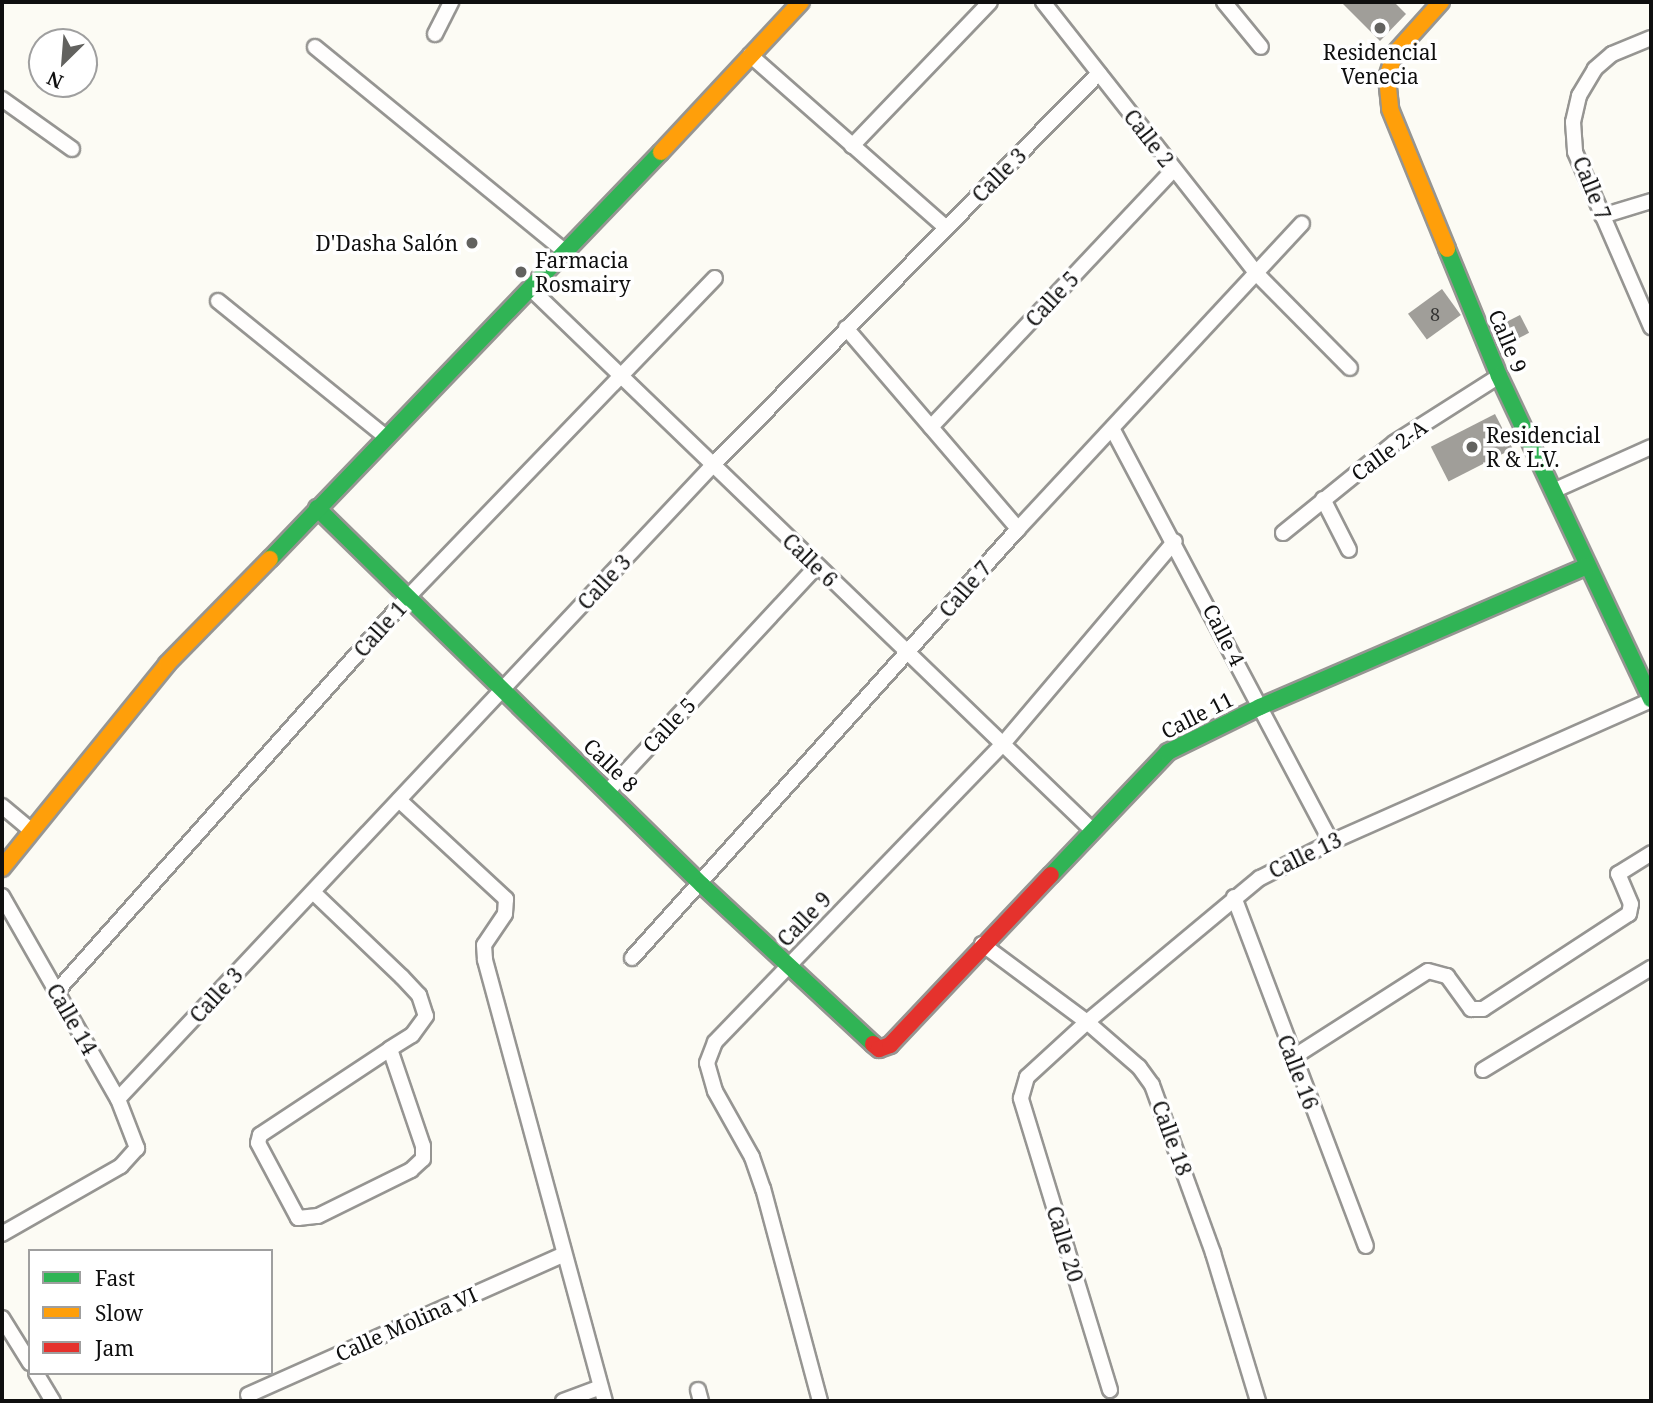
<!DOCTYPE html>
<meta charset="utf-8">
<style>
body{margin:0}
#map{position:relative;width:1653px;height:1403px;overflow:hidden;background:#fcfbf4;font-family:"Noto Serif",serif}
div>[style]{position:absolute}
.building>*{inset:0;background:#a09e99;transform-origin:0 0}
.roads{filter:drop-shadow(2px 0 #969592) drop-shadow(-2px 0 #969592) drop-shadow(0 2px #969592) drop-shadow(0 -2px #969592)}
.street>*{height:14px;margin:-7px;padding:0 7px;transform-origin:7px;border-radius:7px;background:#fffefd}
.fast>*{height:16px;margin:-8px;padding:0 8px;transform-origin:8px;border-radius:8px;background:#30b455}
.slow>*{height:16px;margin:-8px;padding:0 8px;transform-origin:8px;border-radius:8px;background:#ff9f0a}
.jam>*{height:16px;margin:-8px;padding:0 8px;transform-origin:8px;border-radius:8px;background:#e5322d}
.dots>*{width:19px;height:19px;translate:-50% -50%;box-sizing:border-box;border:4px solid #fff;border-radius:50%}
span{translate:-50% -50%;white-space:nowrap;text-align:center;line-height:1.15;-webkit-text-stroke:7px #fff;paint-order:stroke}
.number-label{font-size:18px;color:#333332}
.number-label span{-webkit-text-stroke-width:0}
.poi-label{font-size:21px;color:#0f0f0f}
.right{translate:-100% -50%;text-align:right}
.left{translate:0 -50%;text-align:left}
.street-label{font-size:21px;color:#0f0f0f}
.frame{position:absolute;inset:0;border:4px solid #0f0f0f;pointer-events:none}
.legend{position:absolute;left:28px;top:1249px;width:245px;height:126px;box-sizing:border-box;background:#fff;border:2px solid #9f9f9f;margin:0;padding:9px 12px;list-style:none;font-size:21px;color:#0f0f0f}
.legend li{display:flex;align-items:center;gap:14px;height:35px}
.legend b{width:35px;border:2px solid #9f9f9f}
.north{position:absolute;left:28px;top:28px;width:70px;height:70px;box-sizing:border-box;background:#fff;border:2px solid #9f9f9f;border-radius:50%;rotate:205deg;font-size:19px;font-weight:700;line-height:28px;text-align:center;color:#0f0f0f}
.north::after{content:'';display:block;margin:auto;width:24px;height:32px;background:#62625f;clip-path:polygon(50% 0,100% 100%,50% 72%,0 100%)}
</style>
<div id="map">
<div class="building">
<i style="clip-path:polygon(1341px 2px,1394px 2px,1406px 14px,1380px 41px)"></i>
<i style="left:1442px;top:289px;width:32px;height:42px;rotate:54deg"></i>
<i style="left:1520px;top:315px;width:20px;height:21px;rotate:63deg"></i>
<i style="left:1495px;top:414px;width:39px;height:72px;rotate:63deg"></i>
</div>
<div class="roads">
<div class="street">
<i style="left:1043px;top:2px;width:346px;rotate:51.8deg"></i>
<i style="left:1257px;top:274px;width:132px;rotate:45.3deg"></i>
<i style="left:1224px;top:2px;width:58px;rotate:50.6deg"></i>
<i style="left:435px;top:34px;width:36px;rotate:-63deg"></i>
<i style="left:1651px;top:38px;width:42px;rotate:157.7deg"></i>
<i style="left:1612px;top:54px;width:23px;rotate:139deg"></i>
<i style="left:1595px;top:69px;width:31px;rotate:121deg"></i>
<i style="left:1579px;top:96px;width:27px;rotate:103deg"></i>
<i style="left:1573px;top:122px;width:30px;rotate:86deg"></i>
<i style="left:1575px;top:152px;width:191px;rotate:66.5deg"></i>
<i style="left:315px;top:47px;width:325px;rotate:39.3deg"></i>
<i style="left:750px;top:55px;width:261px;rotate:41.4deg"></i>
<i style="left:2px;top:99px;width:86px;rotate:35.5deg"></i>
<i style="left:852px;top:146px;width:199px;rotate:-46.2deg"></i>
<i style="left:1602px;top:216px;width:51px;rotate:-17deg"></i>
<i style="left:531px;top:289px;width:778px;rotate:43.96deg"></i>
<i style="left:218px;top:301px;width:216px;rotate:39deg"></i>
<i style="left:846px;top:328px;width:265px;rotate:49.4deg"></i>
<i style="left:931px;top:427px;width:353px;rotate:-46.7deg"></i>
<i style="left:1113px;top:430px;width:466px;rotate:62.1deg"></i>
<i style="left:1553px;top:491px;width:107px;rotate:-24.2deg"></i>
<i style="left:1323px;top:499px;width:57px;rotate:63deg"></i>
<i style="left:1283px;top:533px;width:143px;rotate:-39deg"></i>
<i style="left:1394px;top:443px;width:125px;rotate:-32.5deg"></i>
<i style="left:608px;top:791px;width:306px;rotate:-47.1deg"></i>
<i style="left:399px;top:800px;width:146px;rotate:42.8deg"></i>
<i style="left:506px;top:899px;width:15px;rotate:94deg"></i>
<i style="left:505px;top:914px;width:37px;rotate:124deg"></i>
<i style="left:484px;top:945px;width:15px;rotate:86deg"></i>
<i style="left:485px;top:960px;width:457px;rotate:74.8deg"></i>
<i style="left:2px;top:806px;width:38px;rotate:40deg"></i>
<i style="left:313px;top:892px;width:123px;rotate:43.7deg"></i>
<i style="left:402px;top:977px;width:25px;rotate:47deg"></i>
<i style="left:419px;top:995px;width:22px;rotate:72deg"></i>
<i style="left:426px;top:1016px;width:24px;rotate:126deg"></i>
<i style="left:412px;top:1035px;width:26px;rotate:148deg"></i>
<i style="left:390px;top:1049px;width:156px;rotate:146.5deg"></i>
<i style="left:260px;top:1135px;width:8px;rotate:104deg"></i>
<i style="left:258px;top:1143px;width:85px;rotate:61.9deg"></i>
<i style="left:298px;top:1218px;width:20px;rotate:-6deg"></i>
<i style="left:318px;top:1216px;width:104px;rotate:-26.3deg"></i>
<i style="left:411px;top:1170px;width:16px;rotate:-43deg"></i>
<i style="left:423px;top:1159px;width:13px;rotate:-90deg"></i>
<i style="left:423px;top:1146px;width:102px;rotate:-108.8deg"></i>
<i style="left:2px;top:896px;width:234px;rotate:60.3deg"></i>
<i style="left:118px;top:1099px;width:53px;rotate:68.8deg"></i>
<i style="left:137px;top:1148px;width:24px;rotate:132deg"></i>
<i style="left:121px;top:1166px;width:137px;rotate:150.3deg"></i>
<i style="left:1234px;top:897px;width:373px;rotate:69.3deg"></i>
<i style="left:982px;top:944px;width:131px;rotate:36.6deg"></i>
<i style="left:1087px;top:1022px;width:69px;rotate:40.9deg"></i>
<i style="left:1139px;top:1067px;width:22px;rotate:54deg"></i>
<i style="left:1152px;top:1085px;width:179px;rotate:70deg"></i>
<i style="left:1213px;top:1253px;width:155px;rotate:73.1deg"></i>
<i style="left:632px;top:958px;width:577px;rotate:-48.02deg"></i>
<i style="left:1018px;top:529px;width:417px;rotate:-47.1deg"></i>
<i style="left:57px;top:991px;width:526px;rotate:-48.31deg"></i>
<i style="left:407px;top:598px;width:444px;rotate:-46.1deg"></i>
<i style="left:1292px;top:1058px;width:161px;rotate:-32.6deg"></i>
<i style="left:1428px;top:971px;width:20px;rotate:15deg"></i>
<i style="left:1447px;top:976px;width:41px;rotate:54deg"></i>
<i style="left:1471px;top:1009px;width:12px"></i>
<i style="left:1483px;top:1009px;width:174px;rotate:-33.1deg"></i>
<i style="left:1629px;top:914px;width:10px;rotate:-79deg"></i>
<i style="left:1631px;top:904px;width:33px;rotate:-113deg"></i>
<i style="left:1618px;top:874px;width:39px;rotate:-32deg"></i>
<i style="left:1483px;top:1070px;width:197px;rotate:-31.3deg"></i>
<i style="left:118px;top:1099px;width:869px;rotate:-46.82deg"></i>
<i style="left:713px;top:465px;width:550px;rotate:-45.44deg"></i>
<i style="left:2px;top:1318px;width:53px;rotate:58.1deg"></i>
<i style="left:36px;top:1373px;width:33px;rotate:59deg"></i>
<i style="left:698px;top:1390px;width:11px;rotate:75deg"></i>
<i style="left:1110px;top:1390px;width:305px;rotate:-107deg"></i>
<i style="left:1021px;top:1098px;width:22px;rotate:-74deg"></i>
<i style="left:1027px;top:1077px;width:81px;rotate:-42.5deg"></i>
<i style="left:1087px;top:1022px;width:225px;rotate:-39.8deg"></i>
<i style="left:1260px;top:878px;width:80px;rotate:-26.9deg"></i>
<i style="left:1331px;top:842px;width:350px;rotate:-23.9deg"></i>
<i style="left:248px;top:1395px;width:346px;rotate:-24deg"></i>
<i style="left:563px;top:1401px;width:40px;rotate:-20.2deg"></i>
<i style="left:820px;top:1401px;width:220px;rotate:-105deg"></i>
<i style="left:763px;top:1189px;width:34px;rotate:-109deg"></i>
<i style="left:752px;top:1157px;width:76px;rotate:-119.3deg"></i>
<i style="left:715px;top:1091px;width:29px;rotate:-106deg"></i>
<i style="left:707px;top:1063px;width:22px;rotate:-69deg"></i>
<i style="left:715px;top:1042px;width:413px;rotate:-46deg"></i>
<i style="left:1002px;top:745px;width:267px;rotate:-49.7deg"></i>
</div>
<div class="fast">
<i style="left:1447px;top:249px;width:137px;rotate:67.7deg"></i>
<i style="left:1499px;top:376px;width:357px;rotate:64.8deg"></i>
<i style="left:317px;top:508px;width:539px;rotate:44.4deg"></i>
<i style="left:702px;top:885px;width:233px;rotate:42.9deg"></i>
<i style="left:270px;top:559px;width:564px;rotate:-46.15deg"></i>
<i style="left:1051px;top:875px;width:170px;rotate:-46.4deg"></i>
<i style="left:1168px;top:752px;width:102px;rotate:-26.1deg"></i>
<i style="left:1260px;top:707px;width:356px;rotate:-23.3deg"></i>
</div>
<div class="slow">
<i style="left:1441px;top:2px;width:69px;rotate:132deg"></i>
<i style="left:1395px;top:53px;width:26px;rotate:108deg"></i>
<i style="left:1387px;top:78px;width:31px;rotate:84deg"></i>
<i style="left:1390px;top:109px;width:151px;rotate:67.8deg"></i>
<i style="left:661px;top:152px;width:205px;rotate:-47deg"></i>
<i style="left:2px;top:868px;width:262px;rotate:-51deg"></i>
<i style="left:167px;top:664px;width:147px;rotate:-45.6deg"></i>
</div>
<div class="jam">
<i style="left:873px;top:1044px;width:8px;rotate:40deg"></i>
<i style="left:879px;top:1049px;width:12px;rotate:-20deg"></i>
<i style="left:890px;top:1045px;width:234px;rotate:-46.6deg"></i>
</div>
</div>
<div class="dots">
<i style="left:1380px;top:28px;background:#62625f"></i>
<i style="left:472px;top:243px;background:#62625f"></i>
<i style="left:521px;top:272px;background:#62625f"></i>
<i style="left:1472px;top:447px;background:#62625f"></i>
</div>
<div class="number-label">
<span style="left:1435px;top:314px">8</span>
</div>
<div class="poi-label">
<span style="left:1380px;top:64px">Residencial<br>Venecia</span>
<span class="right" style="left:458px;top:243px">D'Dasha Salón</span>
<span class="left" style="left:535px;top:272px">Farmacia<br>Rosmairy</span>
<span class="left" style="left:1486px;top:447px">Residencial<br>R &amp; L.V.</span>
</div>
<div class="street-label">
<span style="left:1149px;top:138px;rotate:52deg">Calle 2</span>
<span style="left:999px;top:175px;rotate:-45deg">Calle 3</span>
<span style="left:1592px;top:188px;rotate:68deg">Calle 7</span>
<span style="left:1052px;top:299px;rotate:-47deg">Calle 5</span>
<span style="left:1508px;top:341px;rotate:67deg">Calle 9</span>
<span style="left:1389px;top:450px;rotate:-36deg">Calle 2-A</span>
<span style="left:810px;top:560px;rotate:44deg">Calle 6</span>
<span style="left:604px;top:582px;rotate:-47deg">Calle 3</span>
<span style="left:965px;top:589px;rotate:-49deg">Calle 7</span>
<span style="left:380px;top:629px;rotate:-48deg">Calle 1</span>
<span style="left:1224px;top:635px;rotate:63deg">Calle 4</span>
<span style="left:1197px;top:715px;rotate:-27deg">Calle 11</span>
<span style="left:669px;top:725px;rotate:-47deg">Calle 5</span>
<span style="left:611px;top:765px;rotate:44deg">Calle 8</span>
<span style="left:1305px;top:855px;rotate:-26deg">Calle 13</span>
<span style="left:804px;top:919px;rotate:-46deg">Calle 9</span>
<span style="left:216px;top:995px;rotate:-47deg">Calle 3</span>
<span style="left:72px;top:1019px;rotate:60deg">Calle 14</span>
<span style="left:1298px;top:1072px;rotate:69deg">Calle 16</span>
<span style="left:1172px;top:1138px;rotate:70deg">Calle 18</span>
<span style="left:1065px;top:1244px;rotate:73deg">Calle 20</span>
<span style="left:406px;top:1324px;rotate:-24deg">Calle Molina VI</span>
</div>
<div class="frame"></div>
<ul class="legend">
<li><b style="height:9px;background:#30b455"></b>Fast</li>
<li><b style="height:9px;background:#ff9f0a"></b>Slow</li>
<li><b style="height:9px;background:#e5322d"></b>Jam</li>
</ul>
<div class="north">N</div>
</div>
